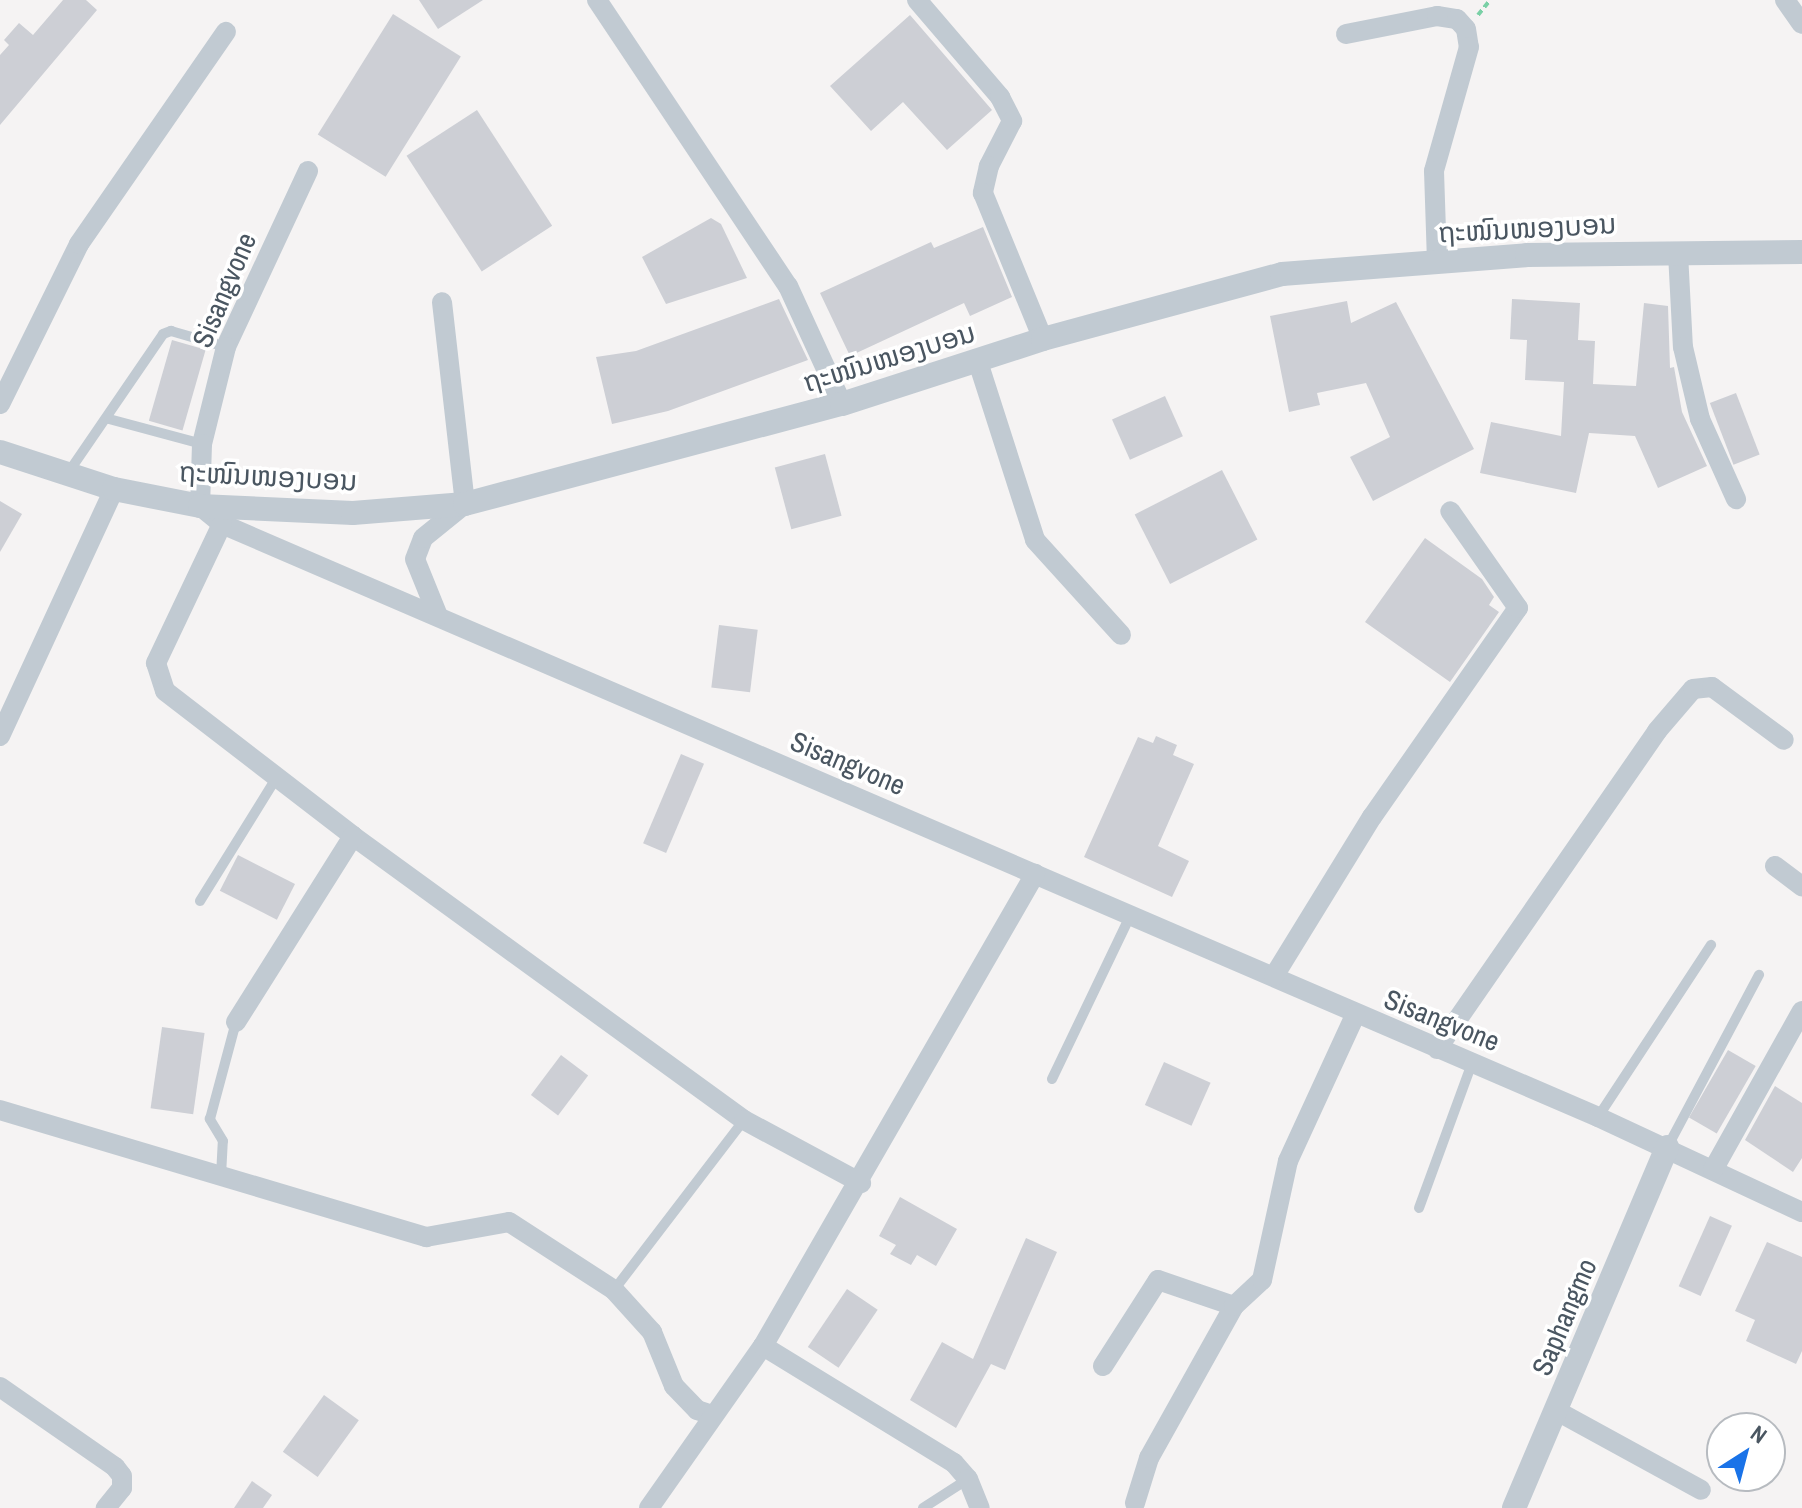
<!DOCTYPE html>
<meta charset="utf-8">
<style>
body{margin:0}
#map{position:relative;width:1802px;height:1508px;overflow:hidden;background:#f5f3f3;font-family:"Archivo Narrow","Noto Sans Lao",sans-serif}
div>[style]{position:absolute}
.building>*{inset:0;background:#cdcfd5;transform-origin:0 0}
.path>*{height:4px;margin-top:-2px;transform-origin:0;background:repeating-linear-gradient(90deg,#7ad0a6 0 6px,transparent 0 10px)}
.service>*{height:10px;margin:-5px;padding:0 5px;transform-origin:5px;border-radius:5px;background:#c1cad2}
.minor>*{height:20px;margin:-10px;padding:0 10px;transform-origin:10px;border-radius:10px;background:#c1cad2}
.tertiary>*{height:24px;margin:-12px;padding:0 12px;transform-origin:12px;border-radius:12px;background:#c1cad2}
span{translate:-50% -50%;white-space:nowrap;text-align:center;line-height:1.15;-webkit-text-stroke:7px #fff;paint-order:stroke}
.street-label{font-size:28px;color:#4a5661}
.north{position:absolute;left:1706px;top:1412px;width:80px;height:80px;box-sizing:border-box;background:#fff;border:2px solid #b7bbc0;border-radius:50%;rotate:36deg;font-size:22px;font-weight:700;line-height:32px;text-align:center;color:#4a5661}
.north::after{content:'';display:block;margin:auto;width:28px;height:36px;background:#1a73e8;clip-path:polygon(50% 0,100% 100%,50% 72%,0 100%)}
</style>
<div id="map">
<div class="building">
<i style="clip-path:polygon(63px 0,86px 0,97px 10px,0 125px,0 55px,9px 45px,4px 40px,19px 23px,33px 35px)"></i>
<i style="clip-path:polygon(419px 0,483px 0,438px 29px)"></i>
<i style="left:393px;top:14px;width:80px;height:142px;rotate:32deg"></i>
<i style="clip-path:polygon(910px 15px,992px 110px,947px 150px,903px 102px,871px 131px,830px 86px)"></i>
<i style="left:477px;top:110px;width:138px;height:84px;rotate:57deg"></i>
<i style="clip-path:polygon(711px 218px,721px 224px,747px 278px,666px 304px,642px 257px)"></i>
<i style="clip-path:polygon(983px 227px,1012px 297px,970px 316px,964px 303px,850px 356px,820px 293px,931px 242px,934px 248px)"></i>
<i style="clip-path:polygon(779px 299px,808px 360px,668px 411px,612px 424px,596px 357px,636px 351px)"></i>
<i style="clip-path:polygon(1512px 299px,1580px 303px,1578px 340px,1595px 341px,1593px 384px,1636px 386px,1644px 303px,1668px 306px,1670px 368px,1674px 367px,1682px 412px,1707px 466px,1658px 488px,1635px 436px,1589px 433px,1576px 493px,1480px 473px,1491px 422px,1561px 436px,1564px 382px,1525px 380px,1527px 340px,1510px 339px)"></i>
<i style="clip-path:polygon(1347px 301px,1351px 323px,1396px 302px,1474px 449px,1373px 501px,1350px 457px,1390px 437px,1366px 383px,1317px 393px,1320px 405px,1289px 412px,1270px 316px)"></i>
<i style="left:172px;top:340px;width:35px;height:84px;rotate:16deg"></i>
<i style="left:1736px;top:393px;width:66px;height:28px;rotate:69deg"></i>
<i style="left:1165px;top:396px;width:44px;height:58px;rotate:66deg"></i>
<i style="left:825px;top:454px;width:64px;height:52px;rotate:75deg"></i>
<i style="left:1222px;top:470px;width:78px;height:98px;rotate:63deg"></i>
<i style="clip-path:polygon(0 501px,22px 514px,0 552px)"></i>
<i style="clip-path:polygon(1425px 538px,1482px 579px,1494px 597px,1489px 605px,1499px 612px,1450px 682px,1365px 622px)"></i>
<i style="left:719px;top:625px;width:39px;height:63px;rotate:7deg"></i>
<i style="clip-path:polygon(1156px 736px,1177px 745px,1173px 755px,1194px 764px,1158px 846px,1189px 861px,1172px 897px,1084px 857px,1138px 737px,1153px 743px)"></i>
<i style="left:681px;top:754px;width:25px;height:97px;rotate:23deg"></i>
<i style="left:238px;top:855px;width:64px;height:40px;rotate:27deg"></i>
<i style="left:162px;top:1027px;width:43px;height:82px;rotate:8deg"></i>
<i style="left:1728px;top:1050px;width:32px;height:78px;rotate:30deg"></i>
<i style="left:561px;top:1055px;width:34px;height:50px;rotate:37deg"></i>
<i style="left:1164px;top:1062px;width:51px;height:47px;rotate:24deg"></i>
<i style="clip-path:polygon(1775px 1086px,1802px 1103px,1802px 1158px,1793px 1172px,1745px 1140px)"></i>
<i style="clip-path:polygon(900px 1197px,957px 1229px,936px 1266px,917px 1255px,911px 1265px,890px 1254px,896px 1245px,879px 1236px)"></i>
<i style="left:1710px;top:1216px;width:24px;height:77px;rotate:24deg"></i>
<i style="clip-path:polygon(1026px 1238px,1057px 1252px,1005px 1370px,991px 1364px,956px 1428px,910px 1400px,942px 1342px,973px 1359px)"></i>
<i style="clip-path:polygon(1767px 1242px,1802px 1257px,1802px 1351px,1796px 1364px,1746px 1341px,1755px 1320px,1735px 1311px)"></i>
<i style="left:847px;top:1289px;width:37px;height:70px;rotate:34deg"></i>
<i style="left:324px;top:1395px;width:43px;height:70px;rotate:36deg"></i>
<i style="clip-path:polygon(252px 1481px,272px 1495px,263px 1508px,234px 1508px)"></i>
</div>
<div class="path">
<i style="left:1478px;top:15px;width:19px;rotate:-51deg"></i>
</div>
<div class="service">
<i style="left:109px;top:419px;width:96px;rotate:15deg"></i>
<i style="left:68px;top:473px;width:168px;rotate:-55.6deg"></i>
<i style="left:163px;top:334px;width:9px;rotate:-21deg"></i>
<i style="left:171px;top:331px;width:57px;rotate:16.2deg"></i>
<i style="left:200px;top:901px;width:146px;rotate:-58.2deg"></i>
<i style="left:1052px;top:1079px;width:181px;rotate:-64.4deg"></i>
<i style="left:1598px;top:1117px;width:206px;rotate:-56.7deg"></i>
<i style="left:1668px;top:1146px;width:194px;rotate:-62deg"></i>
<i style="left:221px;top:1176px;width:35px;rotate:-87deg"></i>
<i style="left:223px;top:1141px;width:26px;rotate:-121deg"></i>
<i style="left:210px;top:1119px;width:100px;rotate:-75deg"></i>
<i style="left:1419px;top:1208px;width:154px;rotate:-69.9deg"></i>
<i style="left:614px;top:1290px;width:214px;rotate:-52.6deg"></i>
<i style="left:923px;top:1508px;width:54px;rotate:-32.8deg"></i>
</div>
<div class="minor">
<i style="left:597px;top:0;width:344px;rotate:56.3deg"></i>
<i style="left:788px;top:286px;width:130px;rotate:65.4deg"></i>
<i style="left:917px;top:0;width:128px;rotate:49.4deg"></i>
<i style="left:1000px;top:97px;width:27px;rotate:63deg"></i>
<i style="left:1012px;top:121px;width:51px;rotate:117.1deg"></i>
<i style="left:989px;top:166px;width:28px;rotate:103deg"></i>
<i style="left:983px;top:193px;width:158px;rotate:67.7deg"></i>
<i style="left:1785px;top:0;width:29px;rotate:55deg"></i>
<i style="left:1346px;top:34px;width:93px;rotate:-11.2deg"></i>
<i style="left:1437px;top:16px;width:20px;rotate:9deg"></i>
<i style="left:1457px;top:19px;width:13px;rotate:48deg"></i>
<i style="left:1466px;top:29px;width:18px;rotate:81deg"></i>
<i style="left:1469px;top:47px;width:129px;rotate:105.8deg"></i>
<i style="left:1434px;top:171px;width:91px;rotate:88.1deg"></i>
<i style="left:308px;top:171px;width:194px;rotate:115deg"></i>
<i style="left:226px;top:347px;width:100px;rotate:103.9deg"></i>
<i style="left:202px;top:444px;width:62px;rotate:91.8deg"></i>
<i style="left:200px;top:506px;width:28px;rotate:39deg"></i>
<i style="left:222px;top:524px;width:1498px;rotate:23.31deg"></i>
<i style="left:1598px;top:1117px;width:225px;rotate:25deg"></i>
<i style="left:1678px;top:253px;width:94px;rotate:87deg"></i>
<i style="left:1683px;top:347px;width:74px;rotate:76.7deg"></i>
<i style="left:1700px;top:419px;width:88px;rotate:65.8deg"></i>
<i style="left:978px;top:362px;width:187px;rotate:72.2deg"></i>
<i style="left:1035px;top:540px;width:128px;rotate:47.8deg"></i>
<i style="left:0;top:404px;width:178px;rotate:-63.7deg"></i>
<i style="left:79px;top:244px;width:258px;rotate:-55.3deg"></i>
<i style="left:222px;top:524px;width:154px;rotate:115.4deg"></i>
<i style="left:156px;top:663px;width:29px;rotate:72deg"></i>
<i style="left:165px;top:691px;width:237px;rotate:37.6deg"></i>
<i style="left:353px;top:836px;width:483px;rotate:36deg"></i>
<i style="left:744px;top:1120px;width:133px;rotate:28.3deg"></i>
<i style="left:438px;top:616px;width:61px;rotate:-112deg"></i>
<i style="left:415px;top:559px;width:22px;rotate:-69deg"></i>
<i style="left:423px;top:538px;width:54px;rotate:-39deg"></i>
<i style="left:465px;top:504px;width:203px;rotate:-96.5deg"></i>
<i style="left:0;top:736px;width:272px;rotate:-65.2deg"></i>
<i style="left:1775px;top:866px;width:34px;rotate:37deg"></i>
<i style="left:1274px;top:976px;width:187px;rotate:-58.4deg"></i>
<i style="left:1372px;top:817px;width:255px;rotate:-55.1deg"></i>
<i style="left:1518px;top:608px;width:118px;rotate:-125deg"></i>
<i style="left:236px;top:1022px;width:220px;rotate:-57.8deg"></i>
<i style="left:1437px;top:1049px;width:387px;rotate:-55.3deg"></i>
<i style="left:1657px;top:731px;width:55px;rotate:-49.4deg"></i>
<i style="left:1693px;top:689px;width:19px;rotate:-6deg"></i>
<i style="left:1712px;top:687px;width:89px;rotate:36.4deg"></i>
<i style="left:0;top:1110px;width:445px;rotate:16.6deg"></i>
<i style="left:426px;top:1237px;width:84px;rotate:-10.2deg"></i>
<i style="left:509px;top:1222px;width:125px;rotate:32.9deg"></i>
<i style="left:614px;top:1290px;width:57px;rotate:47.9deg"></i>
<i style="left:652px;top:1332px;width:58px;rotate:67.8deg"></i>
<i style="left:674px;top:1386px;width:33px;rotate:46deg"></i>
<i style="left:697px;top:1410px;width:16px;rotate:18deg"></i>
<i style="left:1713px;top:1170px;width:182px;rotate:-60.8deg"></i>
<i style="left:763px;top:1346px;width:224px;rotate:31.5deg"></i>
<i style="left:954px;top:1463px;width:21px;rotate:49deg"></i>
<i style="left:968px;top:1479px;width:31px;rotate:68deg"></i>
<i style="left:1103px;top:1366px;width:102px;rotate:-57.4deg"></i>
<i style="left:1158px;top:1280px;width:80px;rotate:18.9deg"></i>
<i style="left:0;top:1387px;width:140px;rotate:34.8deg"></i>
<i style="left:115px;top:1467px;width:11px;rotate:52deg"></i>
<i style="left:122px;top:1476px;width:12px;rotate:90deg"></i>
<i style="left:122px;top:1488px;width:26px;rotate:129deg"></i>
<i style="left:1557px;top:1411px;width:164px;rotate:28.7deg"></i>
<i style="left:1135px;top:1503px;width:47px;rotate:-72.7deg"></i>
<i style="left:1149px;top:1458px;width:174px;rotate:-60.8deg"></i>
<i style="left:1234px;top:1306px;width:38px;rotate:-43deg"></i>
<i style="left:1262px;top:1280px;width:122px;rotate:-77.7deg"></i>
<i style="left:1288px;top:1161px;width:161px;rotate:-65.3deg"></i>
<i style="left:649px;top:1508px;width:198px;rotate:-54.9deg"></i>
<i style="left:763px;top:1346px;width:545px;rotate:-60.05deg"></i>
</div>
<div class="tertiary">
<i style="left:0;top:452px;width:120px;rotate:18deg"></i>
<i style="left:114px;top:489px;width:88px;rotate:11.2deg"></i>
<i style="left:200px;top:506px;width:153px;rotate:2.6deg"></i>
<i style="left:353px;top:513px;width:112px;rotate:-4.6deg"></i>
<i style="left:465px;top:504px;width:390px;rotate:-14.9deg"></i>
<i style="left:842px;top:404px;width:211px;rotate:-17.9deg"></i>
<i style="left:1043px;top:339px;width:248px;rotate:-15.2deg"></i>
<i style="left:1282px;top:274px;width:246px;rotate:-4.4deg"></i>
<i style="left:1527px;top:255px;width:275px;rotate:-0.6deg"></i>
<i style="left:1514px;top:1508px;width:392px;rotate:-67deg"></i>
</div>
<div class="street-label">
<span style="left:1527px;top:228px;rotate:-3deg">ຖະໜົນໜອງບອນ</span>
<span style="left:224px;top:290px;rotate:-67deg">Sisangvone</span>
<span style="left:889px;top:357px;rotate:-17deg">ຖະໜົນໜອງບອນ</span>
<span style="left:268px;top:476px;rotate:3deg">ຖະໜົນໜອງບອນ</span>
<span style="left:848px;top:763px;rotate:23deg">Sisangvone</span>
<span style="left:1442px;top:1020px;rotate:22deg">Sisangvone</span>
<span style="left:1564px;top:1317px;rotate:-67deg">Saphangmo</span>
</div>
<div class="north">N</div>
</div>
